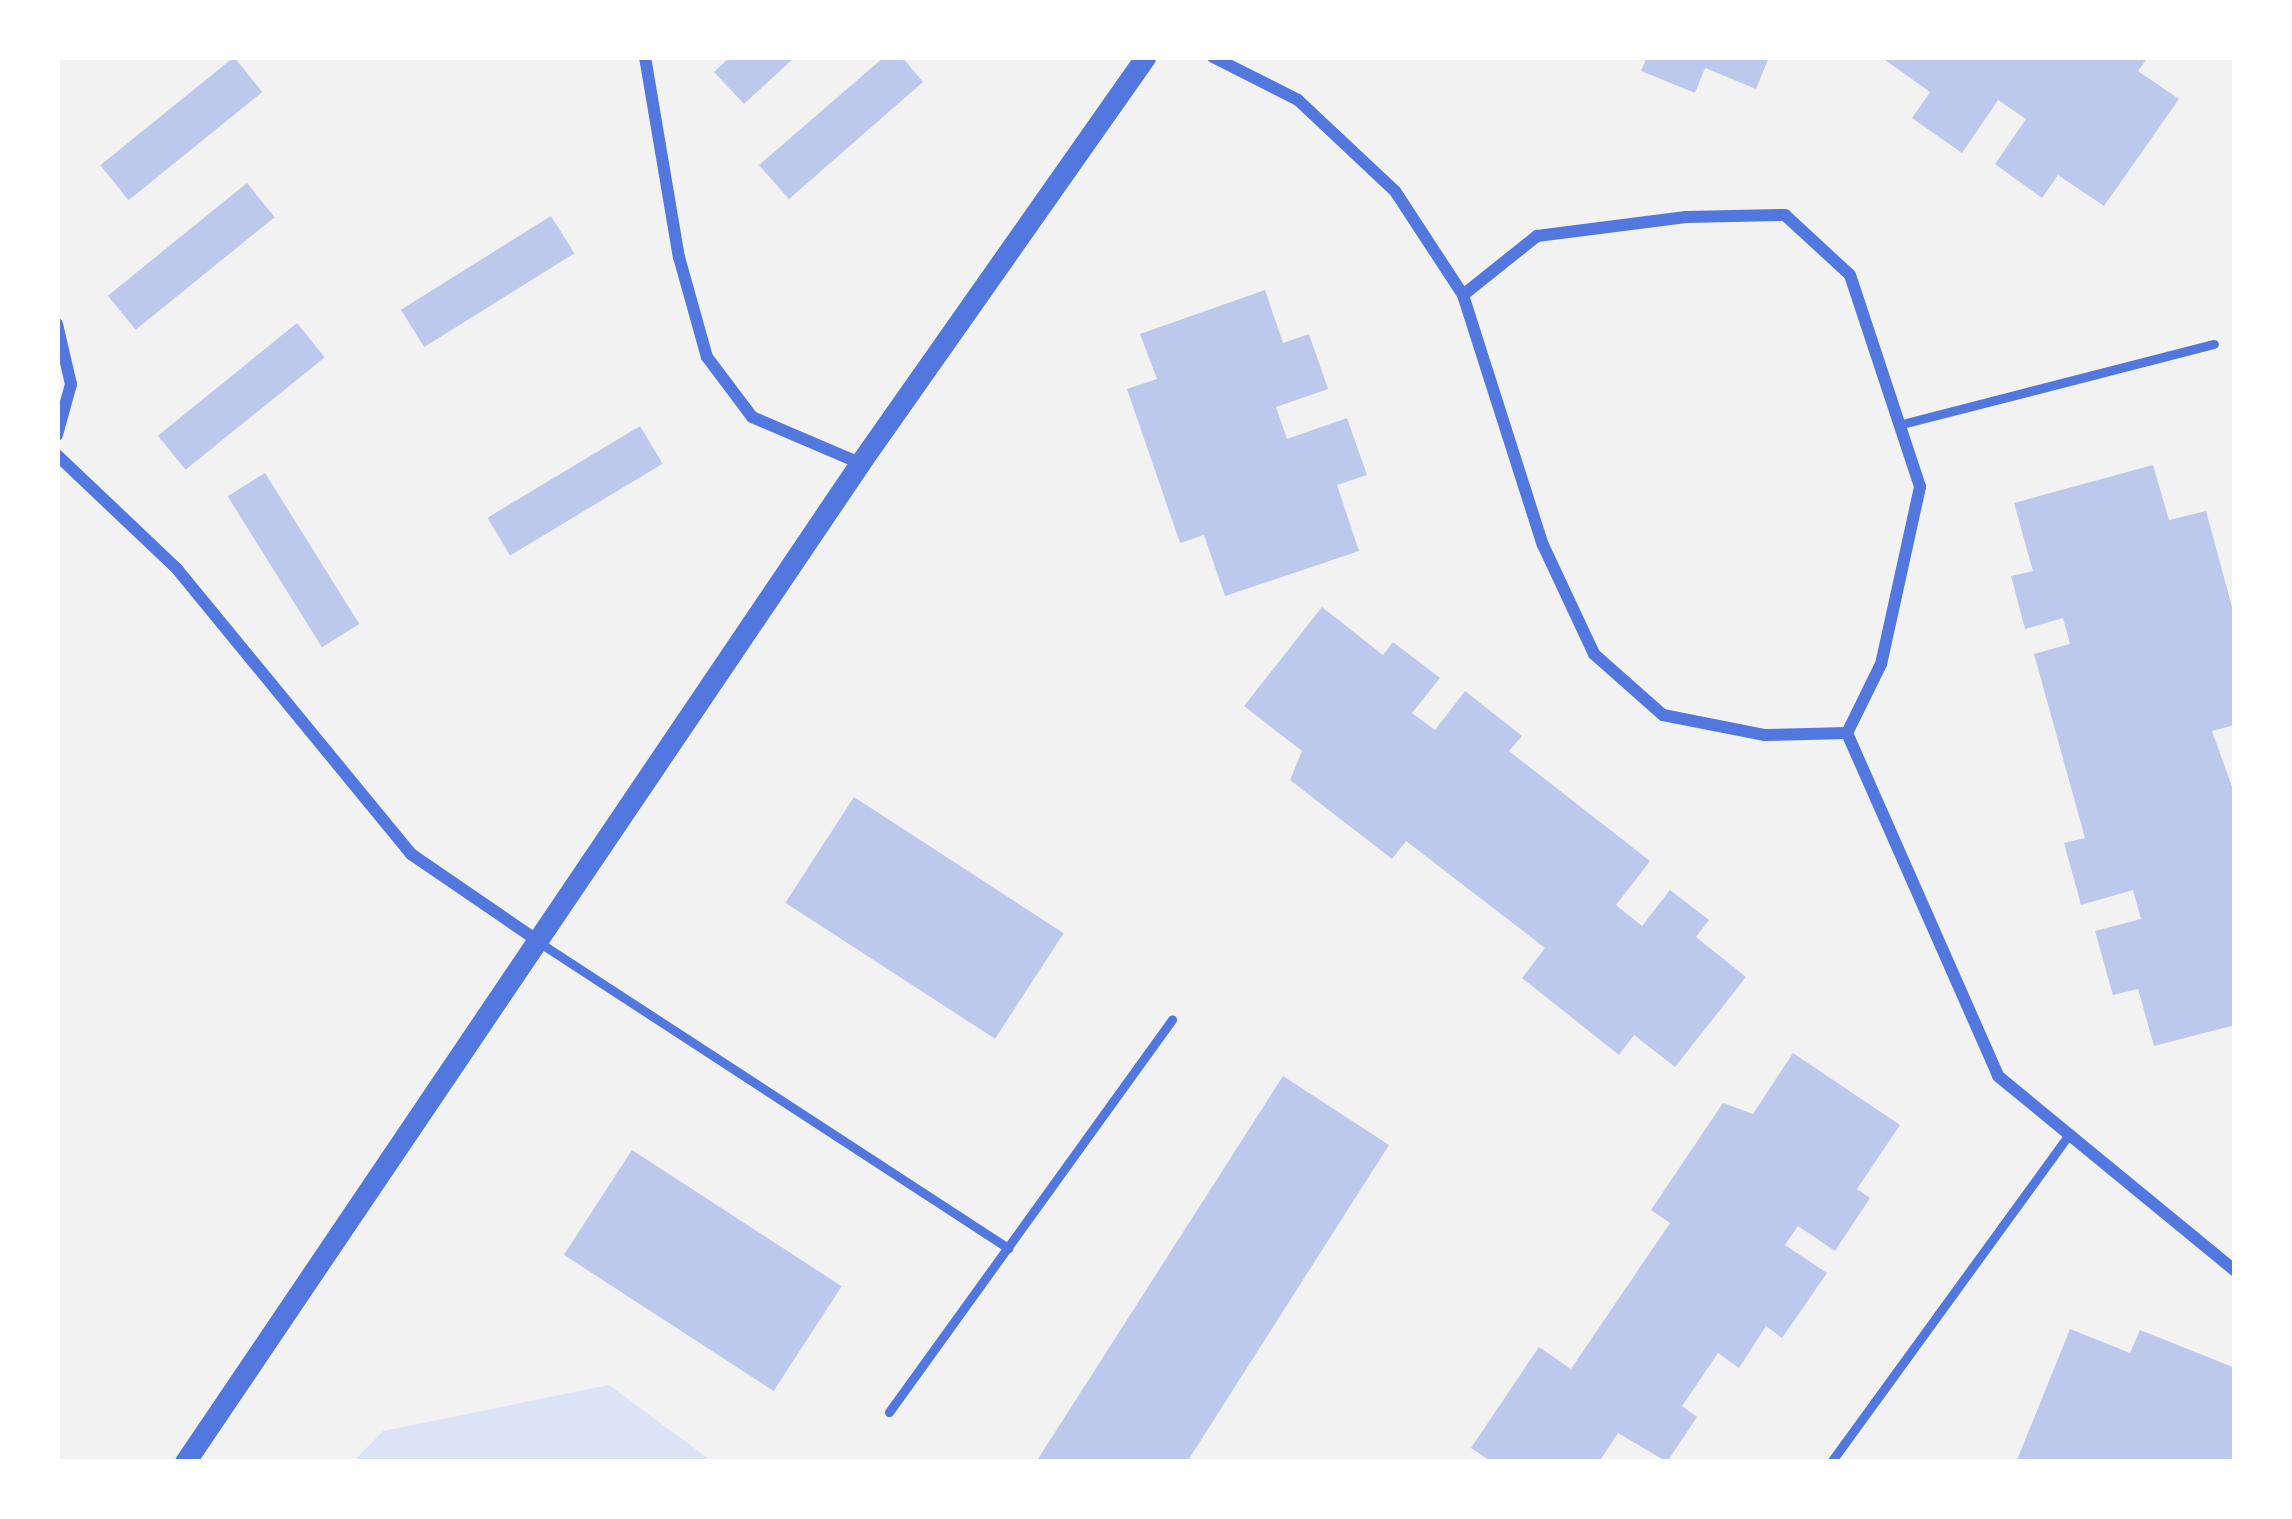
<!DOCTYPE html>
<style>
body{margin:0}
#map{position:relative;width:2292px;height:1519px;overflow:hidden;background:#f2f2f2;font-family:"PT Sans Narrow",sans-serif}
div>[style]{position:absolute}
.green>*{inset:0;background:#dbe4f7}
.building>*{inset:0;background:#bdc9ec;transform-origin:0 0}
.service>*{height:9px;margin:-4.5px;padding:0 4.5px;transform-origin:4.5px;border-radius:4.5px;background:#5277de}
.minor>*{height:12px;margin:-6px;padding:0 6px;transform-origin:6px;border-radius:6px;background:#5277de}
.tertiary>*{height:21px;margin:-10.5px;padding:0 10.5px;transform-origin:10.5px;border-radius:10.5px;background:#5277de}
span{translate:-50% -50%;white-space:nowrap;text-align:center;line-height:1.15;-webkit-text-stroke:12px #fff;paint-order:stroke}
.frame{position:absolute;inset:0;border:60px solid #fff;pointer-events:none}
</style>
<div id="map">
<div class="green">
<i style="clip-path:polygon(609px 1385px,713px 1462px,353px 1462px,383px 1431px)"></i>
</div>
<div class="building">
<i style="left:234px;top:57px;width:45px;height:172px;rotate:51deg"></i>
<i style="clip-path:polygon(730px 57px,795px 57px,744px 104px,714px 72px)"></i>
<i style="clip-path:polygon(884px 57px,902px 57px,923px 82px,789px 199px,759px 165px)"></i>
<i style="clip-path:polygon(1647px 57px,1769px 57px,1756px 89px,1705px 68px,1695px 93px,1641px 71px)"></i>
<i style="clip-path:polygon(1881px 57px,2148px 57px,2138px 71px,2179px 99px,2104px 206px,2058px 175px,2042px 198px,1995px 164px,2026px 119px,1998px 100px,1962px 153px,1912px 118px,1930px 92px)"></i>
<i style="left:247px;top:183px;width:44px;height:179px;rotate:51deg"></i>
<i style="left:551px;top:216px;width:44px;height:177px;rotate:58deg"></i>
<i style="clip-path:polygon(1265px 290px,1283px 343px,1309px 334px,1328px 389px,1276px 407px,1287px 439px,1347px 418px,1367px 475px,1337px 485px,1359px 551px,1225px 596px,1204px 535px,1180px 543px,1127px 389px,1157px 379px,1140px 334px)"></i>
<i style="left:297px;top:323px;width:44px;height:179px;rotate:51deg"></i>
<i style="left:640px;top:426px;width:44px;height:178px;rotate:59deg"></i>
<i style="clip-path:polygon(2153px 465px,2169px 520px,2206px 511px,2235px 618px,2235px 725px,2212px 731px,2235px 795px,2235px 1025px,2154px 1046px,2138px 989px,2113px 995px,2095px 931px,2141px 919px,2133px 890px,2081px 905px,2064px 843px,2085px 838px,2034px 654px,2070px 644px,2063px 618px,2025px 629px,2011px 576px,2033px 571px,2014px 503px)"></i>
<i style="left:265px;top:473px;width:178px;height:44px;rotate:58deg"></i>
<i style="clip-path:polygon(1322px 607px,1383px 655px,1393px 642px,1440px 678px,1412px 713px,1435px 730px,1465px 691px,1522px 736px,1509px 751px,1650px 861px,1616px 905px,1642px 926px,1670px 890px,1709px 920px,1696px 937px,1746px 977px,1675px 1067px,1634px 1035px,1619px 1055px,1522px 978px,1545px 948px,1406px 841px,1392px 859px,1290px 780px,1302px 751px,1244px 706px)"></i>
<i style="left:854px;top:797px;width:250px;height:126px;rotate:33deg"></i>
<i style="clip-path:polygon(1793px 1053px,1900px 1125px,1857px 1189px,1870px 1198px,1835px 1251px,1798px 1226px,1785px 1245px,1827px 1273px,1782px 1338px,1766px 1326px,1739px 1368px,1718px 1353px,1682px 1406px,1697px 1417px,1667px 1462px,1618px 1433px,1599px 1462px,1492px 1462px,1471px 1448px,1539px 1347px,1571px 1369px,1670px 1223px,1651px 1210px,1723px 1103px,1753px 1114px)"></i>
<i style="clip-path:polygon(1283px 1076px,1389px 1145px,1187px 1462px,1036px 1462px)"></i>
<i style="left:632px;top:1150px;width:250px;height:125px;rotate:33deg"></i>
<i style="clip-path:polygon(2070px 1329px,2130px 1353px,2140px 1330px,2235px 1368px,2235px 1462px,2017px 1460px)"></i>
</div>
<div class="service">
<i style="left:1902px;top:424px;width:322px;rotate:-14.4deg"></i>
<i style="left:540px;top:943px;width:559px;rotate:33.09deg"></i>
<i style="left:889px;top:1412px;width:484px;rotate:-54.2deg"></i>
<i style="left:1831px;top:1462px;width:400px;rotate:-54deg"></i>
</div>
<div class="minor">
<i style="left:645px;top:57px;width:203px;rotate:80.4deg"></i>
<i style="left:679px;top:257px;width:104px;rotate:74.4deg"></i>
<i style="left:707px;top:357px;width:75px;rotate:53.1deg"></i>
<i style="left:752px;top:417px;width:117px;rotate:23.1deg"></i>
<i style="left:1213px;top:57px;width:95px;rotate:26.8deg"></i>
<i style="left:1298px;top:100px;width:133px;rotate:43.2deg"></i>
<i style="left:1395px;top:191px;width:124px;rotate:56.8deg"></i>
<i style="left:1463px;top:295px;width:262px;rotate:72.3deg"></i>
<i style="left:1543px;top:545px;width:120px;rotate:64.9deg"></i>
<i style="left:1594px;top:654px;width:92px;rotate:41.5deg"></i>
<i style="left:1663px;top:715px;width:104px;rotate:11.1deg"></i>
<i style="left:1765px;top:735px;width:82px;rotate:-1.4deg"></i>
<i style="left:1463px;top:295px;width:95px;rotate:-38.6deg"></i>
<i style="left:1537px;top:236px;width:150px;rotate:-7.3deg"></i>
<i style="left:1686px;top:217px;width:99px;rotate:-1.2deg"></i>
<i style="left:1785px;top:215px;width:88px;rotate:42.7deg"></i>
<i style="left:1850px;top:275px;width:223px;rotate:71.7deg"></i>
<i style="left:1920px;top:487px;width:181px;rotate:102.4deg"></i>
<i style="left:1881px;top:664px;width:77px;rotate:116.2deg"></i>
<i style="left:1847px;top:733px;width:375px;rotate:66.2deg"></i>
<i style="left:1998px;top:1076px;width:307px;rotate:39.4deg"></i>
<i style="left:57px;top:324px;width:62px;rotate:76.9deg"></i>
<i style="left:71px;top:384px;width:53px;rotate:105.4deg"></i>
<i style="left:57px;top:455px;width:166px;rotate:43.5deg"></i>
<i style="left:177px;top:569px;width:369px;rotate:50.6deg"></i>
<i style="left:411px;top:854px;width:154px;rotate:34.4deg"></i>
</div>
<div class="tertiary">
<i style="left:185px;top:1462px;width:1206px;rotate:-55.95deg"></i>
<i style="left:860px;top:463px;width:496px;rotate:-54.9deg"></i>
</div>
<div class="frame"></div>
</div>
